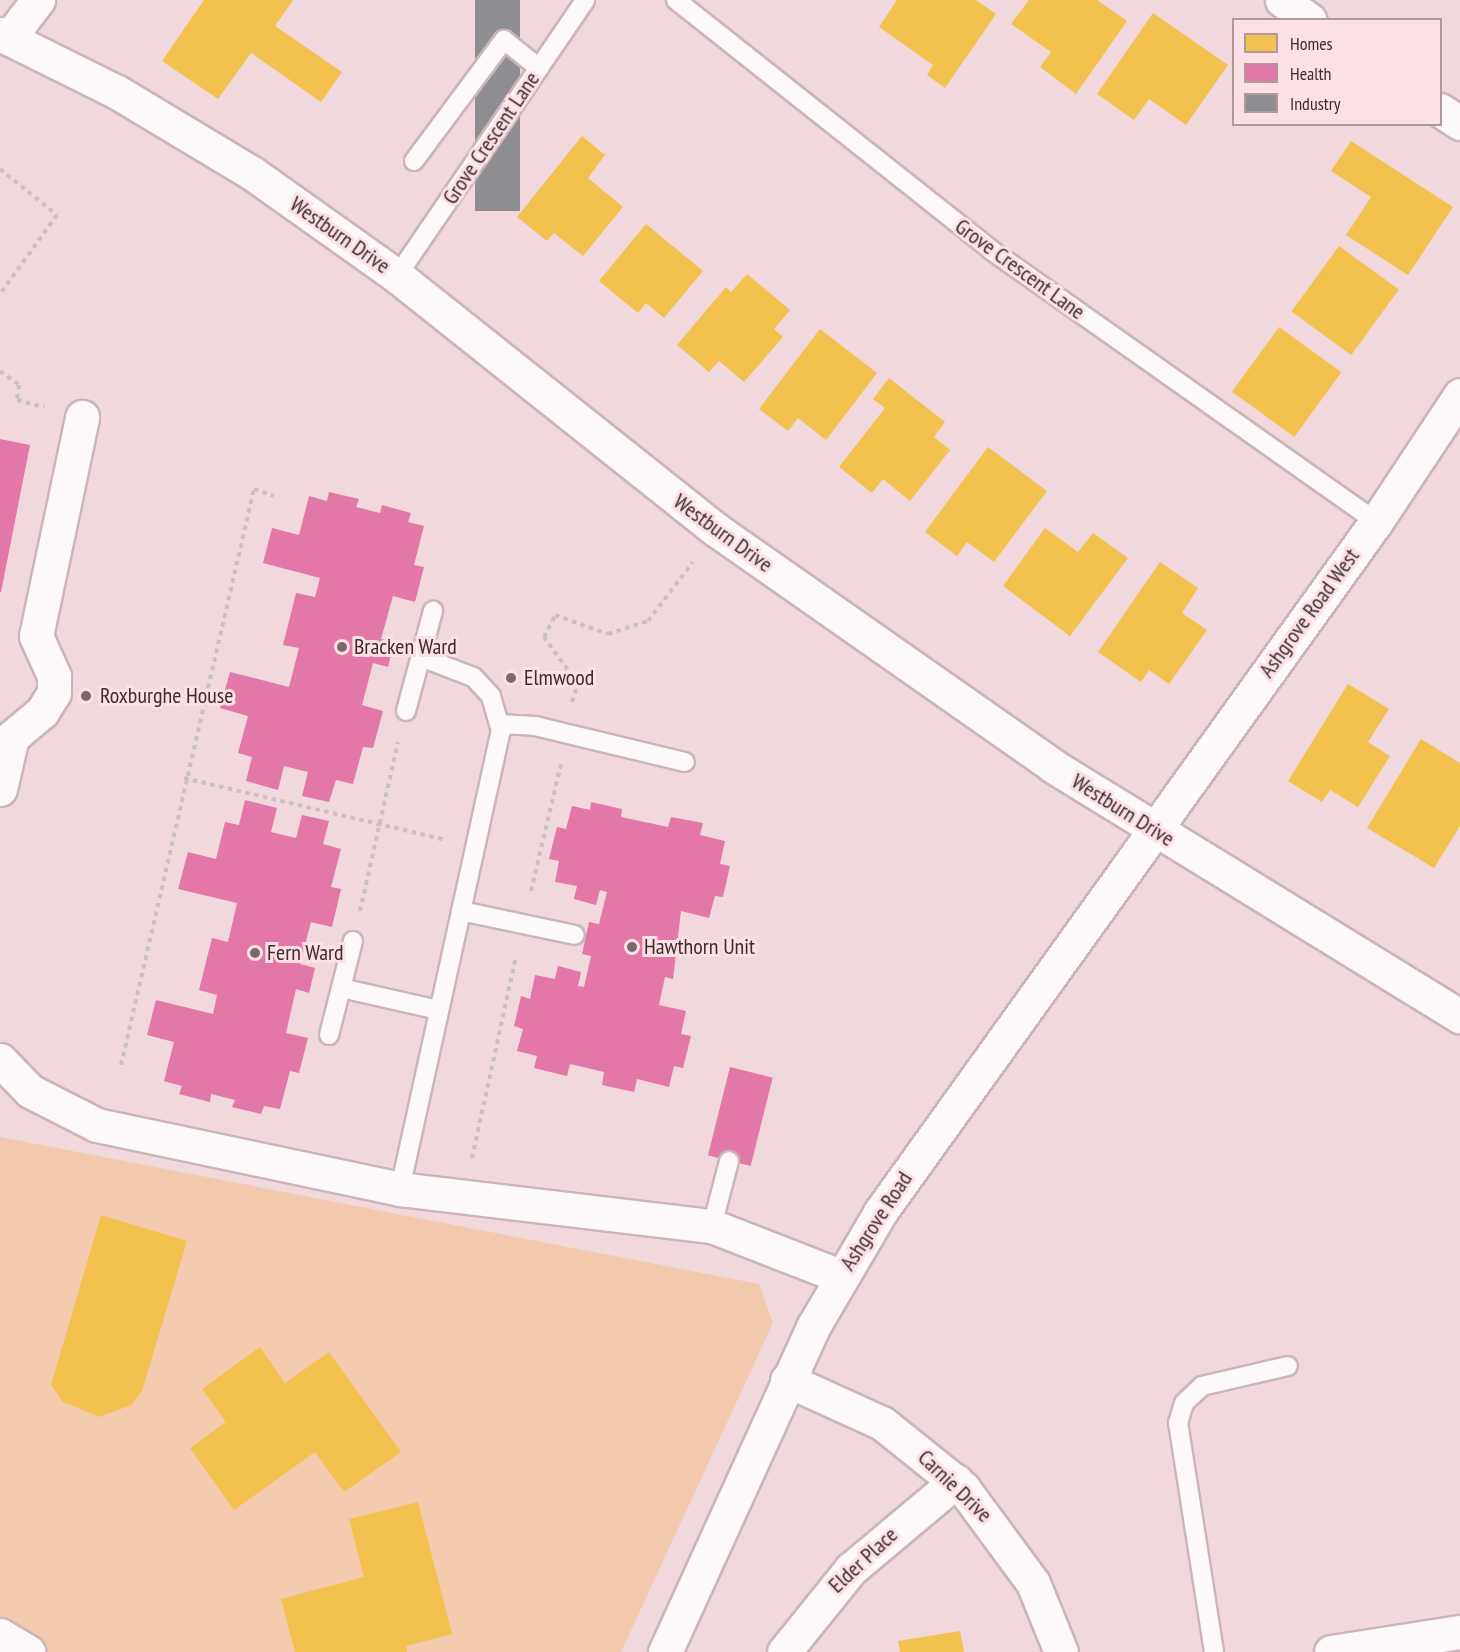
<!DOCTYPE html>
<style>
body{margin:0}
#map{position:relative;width:1460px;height:1652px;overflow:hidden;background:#f0d8dc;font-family:"PT Sans Narrow",sans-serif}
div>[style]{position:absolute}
.green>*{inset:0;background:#f3caad}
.homes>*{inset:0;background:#f2c14e;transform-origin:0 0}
.health>*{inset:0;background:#e377a8;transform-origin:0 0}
.industry>*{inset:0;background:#8d8d92;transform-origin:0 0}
.path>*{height:4px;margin-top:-2px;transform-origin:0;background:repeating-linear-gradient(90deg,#c9c1c4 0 4.5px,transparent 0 9px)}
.roads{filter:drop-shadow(2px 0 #cab6ba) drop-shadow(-2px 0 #cab6ba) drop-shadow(0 2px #cab6ba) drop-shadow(0 -2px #cab6ba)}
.lane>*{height:18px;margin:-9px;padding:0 9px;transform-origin:9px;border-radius:9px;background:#fdf9fa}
.street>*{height:33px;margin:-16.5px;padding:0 16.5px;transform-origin:16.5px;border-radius:16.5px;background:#fdf9fa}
.secondary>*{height:33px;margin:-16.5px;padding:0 16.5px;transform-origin:16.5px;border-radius:16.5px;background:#fdf9fa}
.dots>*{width:16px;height:16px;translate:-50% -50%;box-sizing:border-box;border:3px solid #fce0e5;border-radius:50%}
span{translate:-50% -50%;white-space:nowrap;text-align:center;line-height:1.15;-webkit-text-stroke:6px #fce0e5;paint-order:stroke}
.street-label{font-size:22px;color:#3d2c2f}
.poi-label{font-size:22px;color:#3d2c2f}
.left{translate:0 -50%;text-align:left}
.legend{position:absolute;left:1232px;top:18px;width:210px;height:108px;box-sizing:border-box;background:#fce0e5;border:2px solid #b0989c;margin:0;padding:8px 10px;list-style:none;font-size:18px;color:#3d2c2f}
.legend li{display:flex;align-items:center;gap:12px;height:30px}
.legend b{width:30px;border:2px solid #b0989c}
</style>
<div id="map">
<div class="green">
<i style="clip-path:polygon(0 1137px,759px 1284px,773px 1323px,621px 1652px,0 1652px)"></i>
</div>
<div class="homes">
<i style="clip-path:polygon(204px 0,293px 0,275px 26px,342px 72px,321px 102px,251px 53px,218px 99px,162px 61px)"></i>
<i style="clip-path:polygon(897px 0,976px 0,996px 14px,945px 88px,927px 75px,933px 65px,879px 27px)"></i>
<i style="clip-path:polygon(1029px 0,1097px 0,1127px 21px,1076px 94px,1040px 67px,1051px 52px,1011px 24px)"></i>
<i style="clip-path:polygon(1153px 13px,1228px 65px,1186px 125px,1149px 99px,1134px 120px,1097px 94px)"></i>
<i style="clip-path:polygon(582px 136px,605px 155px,588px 178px,623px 207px,583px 256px,554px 233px,547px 241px,517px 217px)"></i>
<i style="clip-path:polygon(1351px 141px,1453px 207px,1408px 275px,1346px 235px,1371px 197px,1331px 171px)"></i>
<i style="clip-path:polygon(646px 224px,703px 271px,664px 318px,646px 303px,638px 313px,599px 281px)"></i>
<i style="left:1339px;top:246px;width:74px;height:81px;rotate:36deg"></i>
<i style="clip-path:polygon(747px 274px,790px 310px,774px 329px,783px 337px,744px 382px,719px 361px,709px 372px,677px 345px,726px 287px,731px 292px)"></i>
<i style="left:1279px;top:327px;width:77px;height:80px;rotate:36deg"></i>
<i style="clip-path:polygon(820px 329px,877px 373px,826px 440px,798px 418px,788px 431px,759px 409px)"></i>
<i style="clip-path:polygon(889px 378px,945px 422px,934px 437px,950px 450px,910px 501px,883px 479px,872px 493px,839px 467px,885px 408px,873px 399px)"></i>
<i style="clip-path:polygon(988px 447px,1047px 491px,994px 562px,967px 542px,957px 556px,925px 532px)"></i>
<i style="clip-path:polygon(1045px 528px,1078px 552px,1093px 533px,1128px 558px,1070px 636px,1003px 586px)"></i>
<i style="clip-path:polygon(1160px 562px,1198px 588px,1182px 613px,1207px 630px,1169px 684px,1149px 670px,1141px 682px,1098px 652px)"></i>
<i style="clip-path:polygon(1348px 684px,1389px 709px,1368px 742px,1390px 756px,1358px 807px,1330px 790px,1322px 802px,1288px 781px)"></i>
<i style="clip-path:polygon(1421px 739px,1460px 763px,1460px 826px,1434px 868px,1367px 828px)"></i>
<i style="clip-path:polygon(101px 1215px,187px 1241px,142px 1391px,131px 1405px,99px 1417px,62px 1401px,51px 1385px)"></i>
<i style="clip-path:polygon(260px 1347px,285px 1383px,329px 1352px,401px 1452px,344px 1492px,315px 1452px,234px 1510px,190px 1448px,226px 1422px,202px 1389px)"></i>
<i style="clip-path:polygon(418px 1502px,452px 1634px,406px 1646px,407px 1652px,295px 1652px,281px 1599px,364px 1577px,349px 1519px)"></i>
<i style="clip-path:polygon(960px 1631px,964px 1652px,900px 1652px,898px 1641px)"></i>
</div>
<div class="health">
<i style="clip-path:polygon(0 439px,30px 445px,1px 592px,0 592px)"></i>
<i style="clip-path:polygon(329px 492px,359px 499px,356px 507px,380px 513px,382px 505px,411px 513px,408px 522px,424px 526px,414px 565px,424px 567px,415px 602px,393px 596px,381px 639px,394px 642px,388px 667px,373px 663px,362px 705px,383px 711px,373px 748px,363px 747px,353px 784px,336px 780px,329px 802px,302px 796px,308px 772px,284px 766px,278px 790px,246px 781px,252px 757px,238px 753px,248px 716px,220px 708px,230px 672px,289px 687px,299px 648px,283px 645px,296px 593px,315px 597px,320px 578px,263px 563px,272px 528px,299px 535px,309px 496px,327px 501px)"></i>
<i style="clip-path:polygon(245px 800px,277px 808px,271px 832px,296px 838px,302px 815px,329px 821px,323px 844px,341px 849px,331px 887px,341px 889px,332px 927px,311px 922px,300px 964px,315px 968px,309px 993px,296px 989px,286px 1033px,308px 1038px,299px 1073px,290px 1071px,280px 1109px,264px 1106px,261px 1114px,232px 1107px,235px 1100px,211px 1094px,210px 1102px,179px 1094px,182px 1086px,164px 1081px,174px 1042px,147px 1035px,156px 1000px,213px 1014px,217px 995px,199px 990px,212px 938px,228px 942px,237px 903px,178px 889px,188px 852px,216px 859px,225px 822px,239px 825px)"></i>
<i style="clip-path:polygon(591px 802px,622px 809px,621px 817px,668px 827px,671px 817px,703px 823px,700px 835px,725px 841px,720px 864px,730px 866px,723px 897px,715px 896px,709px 918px,681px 911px,673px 979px,665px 977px,659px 1005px,686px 1011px,681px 1034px,691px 1036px,683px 1068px,674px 1066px,669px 1087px,637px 1079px,634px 1092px,602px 1085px,604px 1072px,570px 1064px,567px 1076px,534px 1068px,537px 1056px,517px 1051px,523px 1029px,514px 1026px,521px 996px,530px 999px,535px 975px,555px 979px,558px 966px,581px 972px,578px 986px,584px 987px,591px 956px,582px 954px,589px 922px,599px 924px,607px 892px,600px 890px,596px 905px,574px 899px,577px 886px,555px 882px,559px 861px,549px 859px,557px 827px,566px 829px,572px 806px,590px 810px)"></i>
<i style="left:730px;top:1067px;width:44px;height:91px;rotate:14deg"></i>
</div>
<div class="industry">
<i style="left:475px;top:0;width:45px;height:211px"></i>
</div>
<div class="path">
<i style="left:0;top:169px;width:73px;rotate:38.9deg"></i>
<i style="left:57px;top:215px;width:97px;rotate:125.8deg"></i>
<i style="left:0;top:371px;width:24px;rotate:36deg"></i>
<i style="left:19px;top:385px;width:15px;rotate:98deg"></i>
<i style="left:17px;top:400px;width:28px;rotate:15deg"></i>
<i style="left:572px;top:702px;width:19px;rotate:-72deg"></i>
<i style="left:578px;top:684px;width:58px;rotate:-125.9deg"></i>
<i style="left:544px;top:637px;width:25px;rotate:-63deg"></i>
<i style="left:555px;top:615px;width:56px;rotate:19.7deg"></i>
<i style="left:608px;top:634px;width:42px;rotate:-18deg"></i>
<i style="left:648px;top:621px;width:74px;rotate:-52.7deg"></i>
<i style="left:184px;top:778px;width:266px;rotate:13.3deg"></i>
<i style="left:531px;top:891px;width:130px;rotate:-76.7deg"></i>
<i style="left:360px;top:911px;width:173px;rotate:-77.3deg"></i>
<i style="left:121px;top:1065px;width:591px;rotate:-77deg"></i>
<i style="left:254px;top:489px;width:21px;rotate:19deg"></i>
<i style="left:472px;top:1158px;width:206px;rotate:-77.7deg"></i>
</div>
<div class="roads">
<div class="lane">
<i style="left:676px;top:0;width:402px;rotate:38.4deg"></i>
<i style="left:991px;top:250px;width:471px;rotate:35.2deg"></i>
<i style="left:414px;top:161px;width:151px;rotate:-53.4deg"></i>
<i style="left:504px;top:40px;width:45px;rotate:38.7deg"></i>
<i style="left:397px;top:276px;width:334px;rotate:-55.7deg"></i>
<i style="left:406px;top:711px;width:104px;rotate:-74.9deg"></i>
<i style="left:499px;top:724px;width:36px;rotate:3deg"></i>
<i style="left:535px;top:726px;width:154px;rotate:13.5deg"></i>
<i style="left:461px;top:911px;width:116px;rotate:11.9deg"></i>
<i style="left:341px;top:988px;width:100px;rotate:12.7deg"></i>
<i style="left:329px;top:1035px;width:97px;rotate:-75.7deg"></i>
<i style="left:400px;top:1189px;width:469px;rotate:-77.6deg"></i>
<i style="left:501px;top:731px;width:36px;rotate:-106deg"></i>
<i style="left:491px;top:696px;width:26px;rotate:-133deg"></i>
<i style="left:473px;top:677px;width:56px;rotate:-159deg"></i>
<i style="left:712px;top:1226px;width:67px;rotate:-75.3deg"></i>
<i style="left:1214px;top:1652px;width:232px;rotate:-98.9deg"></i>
<i style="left:1178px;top:1423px;width:21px;rotate:-73deg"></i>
<i style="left:1184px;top:1403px;width:25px;rotate:-43deg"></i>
<i style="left:1202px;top:1386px;width:88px;rotate:-13.1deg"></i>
</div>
<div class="street">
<i style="left:1282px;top:0;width:34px;rotate:36deg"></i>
<i style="left:1440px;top:110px;width:24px;rotate:33deg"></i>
<i style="left:0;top:789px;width:53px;rotate:-77deg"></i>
<i style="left:12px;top:737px;width:39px;rotate:-40deg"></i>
<i style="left:42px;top:712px;width:22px;rotate:-58deg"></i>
<i style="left:54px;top:693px;width:17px;rotate:-90deg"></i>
<i style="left:54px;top:676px;width:44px;rotate:-114.2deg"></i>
<i style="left:36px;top:636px;width:224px;rotate:-78.1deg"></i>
<i style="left:0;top:1060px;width:43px;rotate:45.9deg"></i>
<i style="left:30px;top:1091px;width:75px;rotate:26.9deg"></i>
<i style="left:97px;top:1125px;width:310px;rotate:11.9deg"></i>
<i style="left:400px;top:1189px;width:314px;rotate:6.8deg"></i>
<i style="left:712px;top:1226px;width:137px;rotate:21.3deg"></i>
<i style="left:787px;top:1380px;width:104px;rotate:24.4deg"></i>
<i style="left:882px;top:1423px;width:104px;rotate:38.7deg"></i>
<i style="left:963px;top:1488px;width:118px;rotate:53.6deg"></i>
<i style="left:1033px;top:1583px;width:74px;rotate:67.9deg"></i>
<i style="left:0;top:1635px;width:33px;rotate:31deg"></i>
<i style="left:784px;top:1652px;width:107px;rotate:-51.1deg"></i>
<i style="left:851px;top:1569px;width:137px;rotate:-40deg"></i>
<i style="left:1331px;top:1652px;width:131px;rotate:-8.8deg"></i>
</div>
<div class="secondary">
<i style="left:0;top:34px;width:131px;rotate:26.4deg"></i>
<i style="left:117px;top:92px;width:157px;rotate:31deg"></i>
<i style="left:252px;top:173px;width:178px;rotate:35.4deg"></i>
<i style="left:397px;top:276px;width:406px;rotate:38.5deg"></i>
<i style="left:715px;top:529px;width:413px;rotate:35deg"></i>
<i style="left:1053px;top:766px;width:478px;rotate:31.6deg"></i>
<i style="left:9px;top:38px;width:48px;rotate:-52.7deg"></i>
<i style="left:665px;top:1652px;width:357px;rotate:-65.5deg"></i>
<i style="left:813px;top:1327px;width:134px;rotate:-59.6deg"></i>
<i style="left:881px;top:1211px;width:848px;rotate:-54.31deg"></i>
<i style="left:1376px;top:522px;width:152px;rotate:-56.5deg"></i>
</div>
</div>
<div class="dots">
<i style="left:342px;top:647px;background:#7c686c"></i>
<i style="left:511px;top:678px;background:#7c686c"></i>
<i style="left:86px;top:696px;background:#7c686c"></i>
<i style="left:632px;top:947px;background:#7c686c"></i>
<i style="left:255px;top:953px;background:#7c686c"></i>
</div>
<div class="street-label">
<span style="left:491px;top:138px;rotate:-56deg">Grove Crescent Lane</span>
<span style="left:340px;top:235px;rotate:35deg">Westburn Drive</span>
<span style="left:1020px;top:269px;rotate:36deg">Grove Crescent Lane</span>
<span style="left:723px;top:533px;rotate:36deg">Westburn Drive</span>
<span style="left:1309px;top:613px;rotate:-54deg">Ashgrove Road West</span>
<span style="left:1123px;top:810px;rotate:32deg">Westburn Drive</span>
<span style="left:876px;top:1221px;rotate:-57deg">Ashgrove Road</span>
<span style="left:955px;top:1486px;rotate:44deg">Carnie Drive</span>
<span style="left:863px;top:1560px;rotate:-43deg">Elder Place</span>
</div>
<div class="poi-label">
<span class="left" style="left:354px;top:647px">Bracken Ward</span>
<span class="left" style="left:524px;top:678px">Elmwood</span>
<span class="left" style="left:100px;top:696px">Roxburghe House</span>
<span class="left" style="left:644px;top:947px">Hawthorn Unit</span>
<span class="left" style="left:267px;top:953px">Fern Ward</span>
</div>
<ul class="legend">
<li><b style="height:16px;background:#f2c14e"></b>Homes</li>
<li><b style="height:16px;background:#e377a8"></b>Health</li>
<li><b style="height:16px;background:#8d8d92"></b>Industry</li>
</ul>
</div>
